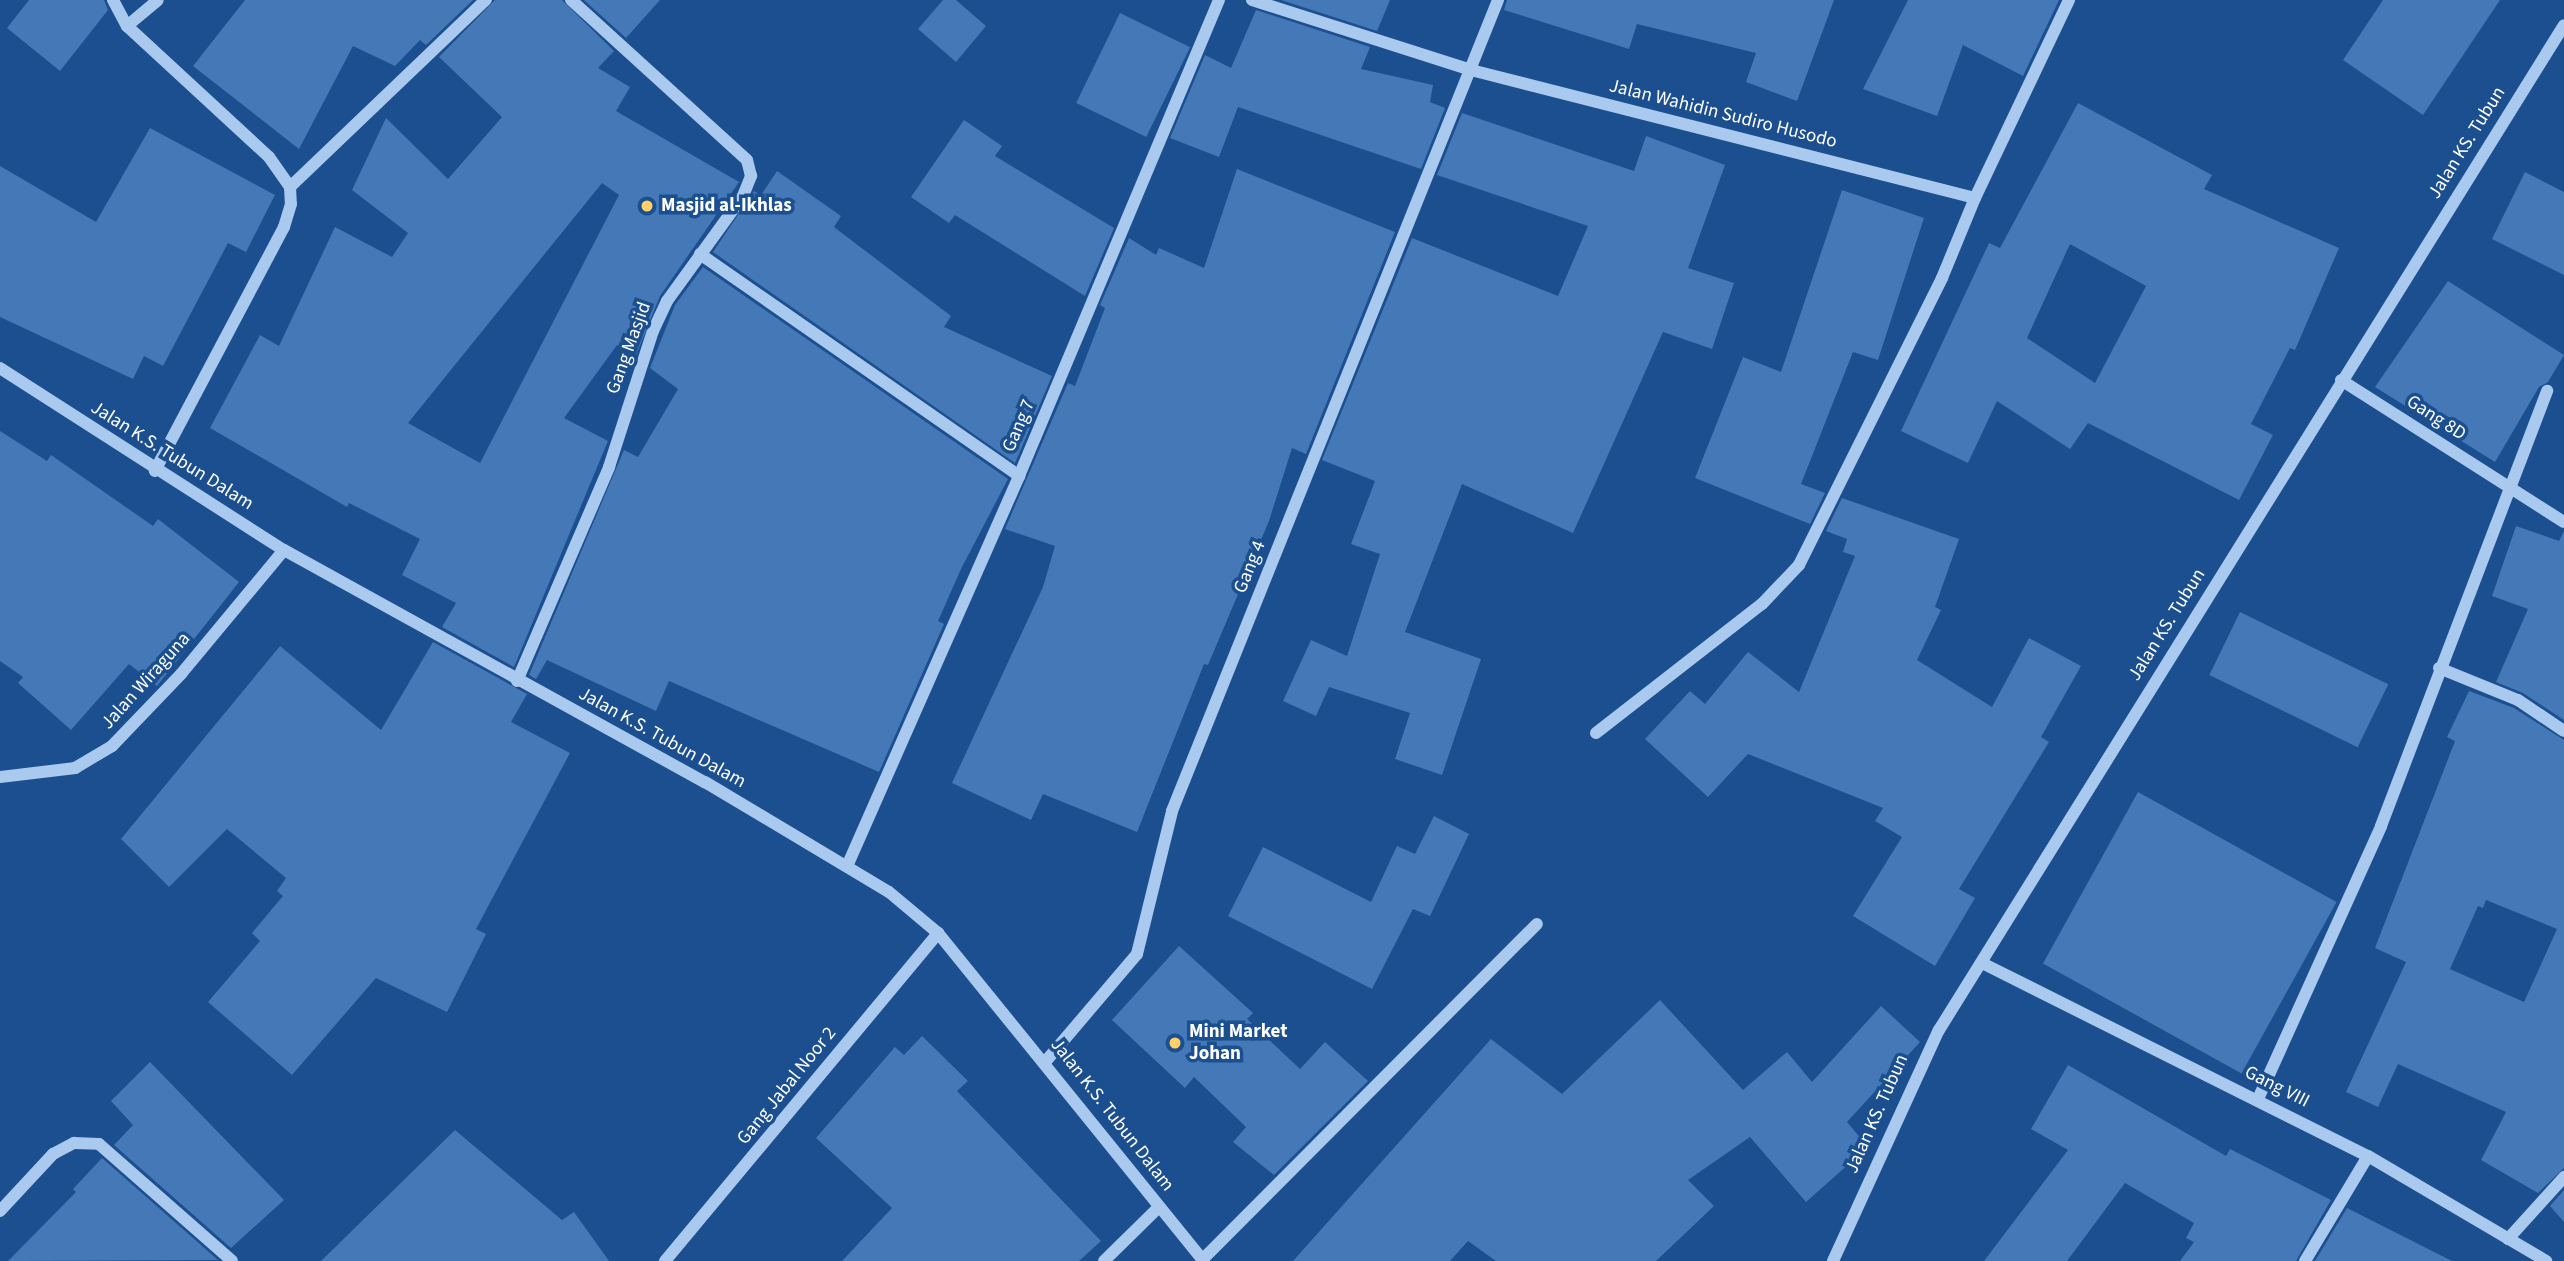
<!DOCTYPE html>
<style>
body{margin:0}
#map{position:relative;width:2564px;height:1261px;overflow:hidden;background:#1b4f8f;font-family:"Source Sans 3",sans-serif}
div>[style]{position:absolute}
.building>*{inset:0;background:#4478b7;transform-origin:0 0}
.minor>*{height:12px;margin:-6px;padding:0 6px;transform-origin:6px;border-radius:6px;background:#a9c9ee}
.dots>*{width:19px;height:19px;translate:-50% -50%;box-sizing:border-box;border:4px solid #1b4f8f;border-radius:50%}
span{translate:-50% -50%;white-space:nowrap;text-align:center;line-height:1.15;-webkit-text-stroke:7px #1b4f8f;paint-order:stroke}
.street-label{font-size:19px;color:#fff}
.poi-label{font-size:19px;color:#fff;font-weight:700}
.left{translate:0 -50%;text-align:left}
</style>
<div id="map">
<div class="building">
<i style="clip-path:polygon(29px 0,104px 0,108px 10px,60px 71px,7px 28px)"></i>
<i style="clip-path:polygon(245px 0,473px 0,426px 45px,420px 40px,395px 66px,353px 46px,299px 149px,193px 66px)"></i>
<i style="clip-path:polygon(evenodd,495px 0,562px 0,614px 51px,598px 68px,630px 87px,616px 111px,739px 182px,660px 296px,635px 358px,617px 345px,564px 418px,608px 441px,514px 667px,442px 627px,456px 603px,402px 575px,420px 539px,349px 503px,347px 507px,210px 428px,260px 335px,279px 346px,335px 227px,392px 257px,408px 233px,352px 190px,386px 118px,448px 179px,502px 117px,439px 57px,495px 0,602px 183px,619px 195px,480px 463px,408px 423px,602px 183px)"></i>
<i style="clip-path:polygon(584px 0,660px 0,626px 38px)"></i>
<i style="clip-path:polygon(943px 0,956px 0,986px 26px,956px 62px,918px 29px)"></i>
<i style="clip-path:polygon(1281px 0,1390px 0,1377px 31px)"></i>
<i style="clip-path:polygon(1507px 0,1834px 0,1797px 101px,1746px 82px,1756px 53px,1637px 24px,1629px 49px,1504px 10px)"></i>
<i style="clip-path:polygon(1908px 0,2059px 0,2023px 76px,1963px 45px,1937px 116px,1863px 89px)"></i>
<i style="clip-path:polygon(2383px 0,2500px 0,2423px 115px,2343px 60px)"></i>
<i style="clip-path:polygon(1256px 10px,1370px 47px,1361px 69px,1433px 85px,1430px 102px,1445px 108px,1421px 169px,1238px 107px,1219px 157px,1170px 138px,1205px 55px,1231px 68px)"></i>
<i style="left:1120px;top:13px;width:78px;height:100px;rotate:26deg"></i>
<i style="clip-path:polygon(evenodd,2078px 103px,2212px 175px,2204px 189px,2339px 248px,2295px 350px,2290px 348px,2251px 424px,2273px 435px,2239px 500px,2088px 423px,2070px 449px,1997px 401px,1968px 463px,1901px 431px,1989px 243px,2000px 248px,2078px 103px,2070px 244px,2146px 286px,2095px 383px,2027px 338px,2070px 244px)"></i>
<i style="clip-path:polygon(1462px 113px,1634px 171px,1646px 136px,1725px 165px,1688px 268px,1734px 283px,1712px 349px,1663px 332px,1573px 533px,1462px 484px,1405px 632px,1481px 659px,1442px 775px,1395px 759px,1410px 713px,1329px 687px,1316px 716px,1283px 701px,1311px 640px,1347px 656px,1380px 554px,1351px 544px,1375px 481px,1322px 460px,1412px 238px,1558px 296px,1588px 226px,1437px 175px)"></i>
<i style="clip-path:polygon(964px 120px,1002px 146px,995px 156px,1114px 228px,1085px 296px,955px 215px,949px 223px,911px 197px)"></i>
<i style="clip-path:polygon(150px 128px,275px 195px,246px 252px,228px 243px,163px 366px,144px 356px,133px 379px,0 317px,0 166px,96px 222px)"></i>
<i style="clip-path:polygon(1237px 169px,1395px 232px,1306px 454px,1292px 448px,1269px 521px,1208px 665px,1204px 664px,1137px 832px,1043px 794px,1031px 820px,952px 783px,1043px 587px,1055px 546px,1005px 529px,1068px 383px,1075px 386px,1105px 308px,1100px 305px,1129px 238px,1156px 255px,1159px 248px,1204px 268px)"></i>
<i style="clip-path:polygon(777px 171px,841px 216px,834px 227px,951px 316px,944px 327px,1052px 376px,1015px 463px,713px 252px,754px 191px,761px 195px)"></i>
<i style="clip-path:polygon(2525px 172px,2564px 192px,2564px 275px,2492px 239px)"></i>
<i style="clip-path:polygon(1842px 190px,1924px 218px,1878px 360px,1853px 352px,1801px 484px,1825px 493px,1810px 524px,1695px 478px,1743px 357px,1781px 372px)"></i>
<i style="clip-path:polygon(703px 267px,1008px 479px,961px 569px,938px 621px,944px 624px,879px 772px,669px 681px,656px 711px,547px 660px,536px 679px,529px 675px,624px 450px,638px 457px,678px 389px,650px 368px,675px 305px)"></i>
<i style="clip-path:polygon(2448px 281px,2564px 355px,2548px 382px,2539px 387px,2495px 462px,2375px 387px)"></i>
<i style="clip-path:polygon(0 431px,47px 461px,51px 455px,153px 526px,158px 519px,239px 582px,157px 686px,129px 664px,71px 730px,18px 683px,23px 677px,0 661px)"></i>
<i style="clip-path:polygon(1842px 498px,1959px 539px,1935px 607px,1941px 610px,1917px 660px,1992px 707px,2029px 638px,2081px 666px,2041px 737px,2049px 742px,1959px 889px,1975px 898px,1935px 966px,1853px 916px,1902px 837px,1875px 821px,1883px 808px,1748px 754px,1708px 797px,1645px 739px,1690px 691px,1705px 704px,1748px 652px,1799px 692px,1855px 556px,1843px 552px,1847px 539px,1826px 531px)"></i>
<i style="clip-path:polygon(2516px 526px,2559px 541px,2564px 531px,2564px 720px,2523px 693px,2496px 682px,2528px 609px,2492px 596px)"></i>
<i style="left:2240px;top:612px;width:165px;height:70px;rotate:26deg"></i>
<i style="clip-path:polygon(433px 642px,527px 694px,511px 722px,570px 753px,476px 929px,486px 934px,447px 1012px,376px 978px,292px 1075px,208px 1002px,260px 941px,252px 933px,283px 896px,277px 891px,286px 878px,227px 829px,169px 887px,121px 839px,280px 646px,381px 730px)"></i>
<i style="clip-path:polygon(evenodd,2469px 691px,2514px 708px,2564px 740px,2564px 1168px,2538px 1193px,2481px 1160px,2506px 1112px,2398px 1064px,2378px 1107px,2346px 1092px,2406px 962px,2375px 948px,2455px 741px,2447px 737px,2469px 691px,2486px 900px,2557px 929px,2524px 1002px,2450px 969px,2478px 906px,2483px 908px,2486px 900px)"></i>
<i style="left:2138px;top:792px;width:227px;height:196px;rotate:29deg"></i>
<i style="clip-path:polygon(1434px 816px,1469px 834px,1430px 916px,1413px 909px,1372px 989px,1228px 916px,1263px 847px,1371px 902px,1397px 846px,1415px 854px)"></i>
<i style="clip-path:polygon(1179px 946px,1253px 1013px,1247px 1019px,1300px 1069px,1325px 1042px,1368px 1081px,1274px 1175px,1233px 1142px,1246px 1127px,1194px 1077px,1185px 1088px,1112px 1020px)"></i>
<i style="clip-path:polygon(1660px 1000px,1743px 1090px,1787px 1052px,1812px 1082px,1881px 1006px,1920px 1042px,1847px 1122px,1868px 1147px,1806px 1202px,1750px 1137px,1688px 1180px,1714px 1206px,1656px 1261px,1496px 1261px,1468px 1241px,1450px 1261px,1293px 1261px,1491px 1039px,1562px 1094px)"></i>
<i style="clip-path:polygon(922px 1036px,968px 1081px,957px 1091px,1101px 1241px,1079px 1261px,842px 1261px,892px 1208px,816px 1138px,895px 1047px,904px 1055px)"></i>
<i style="clip-path:polygon(150px 1062px,284px 1200px,231px 1248px,114px 1145px,133px 1125px,111px 1101px)"></i>
<i style="clip-path:polygon(2068px 1065px,2226px 1156px,2230px 1149px,2331px 1200px,2296px 1261px,2180px 1261px,2194px 1242px,2186px 1238px,2194px 1223px,2125px 1183px,2067px 1261px,1984px 1261px,2068px 1150px,2031px 1129px)"></i>
<i style="clip-path:polygon(455px 1130px,562px 1220px,574px 1212px,609px 1261px,321px 1261px)"></i>
<i style="clip-path:polygon(102px 1158px,218px 1260px,8px 1261px,76px 1192px,73px 1189px)"></i>
<i style="clip-path:polygon(2564px 1190px,2564px 1222px,2550px 1206px)"></i>
<i style="clip-path:polygon(2347px 1208px,2452px 1261px,2315px 1261px)"></i>
</div>
<div class="minor">
<i style="left:113px;top:0;width:30px;rotate:62deg"></i>
<i style="left:127px;top:26px;width:193px;rotate:42.7deg"></i>
<i style="left:269px;top:157px;width:37px;rotate:55deg"></i>
<i style="left:290px;top:187px;width:17px;rotate:87deg"></i>
<i style="left:291px;top:204px;width:24px;rotate:107deg"></i>
<i style="left:284px;top:227px;width:276px;rotate:117.9deg"></i>
<i style="left:1252px;top:0;width:230px;rotate:17.7deg"></i>
<i style="left:1471px;top:70px;width:520px;rotate:14.25deg"></i>
<i style="left:1975px;top:198px;width:219px;rotate:-64.6deg"></i>
<i style="left:127px;top:26px;width:40px;rotate:-40deg"></i>
<i style="left:290px;top:187px;width:271px;rotate:-43.7deg"></i>
<i style="left:700px;top:254px;width:389px;rotate:34.8deg"></i>
<i style="left:0;top:368px;width:337px;rotate:32.7deg"></i>
<i style="left:284px;top:550px;width:481px;rotate:28.9deg"></i>
<i style="left:705px;top:782px;width:214px;rotate:30.9deg"></i>
<i style="left:889px;top:892px;width:64px;rotate:39.9deg"></i>
<i style="left:938px;top:933px;width:422px;rotate:51deg"></i>
<i style="left:2341px;top:380px;width:264px;rotate:32.5deg"></i>
<i style="left:2439px;top:668px;width:85px;rotate:22.1deg"></i>
<i style="left:2518px;top:700px;width:55px;rotate:34deg"></i>
<i style="left:517px;top:681px;width:233px;rotate:-66.7deg"></i>
<i style="left:609px;top:467px;width:143px;rotate:-72.1deg"></i>
<i style="left:653px;top:331px;width:33px;rotate:-65deg"></i>
<i style="left:667px;top:301px;width:130px;rotate:-54.1deg"></i>
<i style="left:743px;top:196px;width:22px;rotate:-68deg"></i>
<i style="left:751px;top:176px;width:16px;rotate:-104deg"></i>
<i style="left:747px;top:160px;width:238px;rotate:-137.7deg"></i>
<i style="left:1596px;top:733px;width:210px;rotate:-37.9deg"></i>
<i style="left:1762px;top:604px;width:54px;rotate:-46.5deg"></i>
<i style="left:1799px;top:565px;width:321px;rotate:-63.5deg"></i>
<i style="left:1942px;top:278px;width:87px;rotate:-67.6deg"></i>
<i style="left:0;top:777px;width:76px;rotate:-6.8deg"></i>
<i style="left:75px;top:768px;width:43px;rotate:-30.7deg"></i>
<i style="left:112px;top:746px;width:100px;rotate:-46.2deg"></i>
<i style="left:181px;top:674px;width:161px;rotate:-50.3deg"></i>
<i style="left:848px;top:864px;width:424px;rotate:-66.2deg"></i>
<i style="left:1019px;top:476px;width:516px;rotate:-67.21deg"></i>
<i style="left:1982px;top:963px;width:432px;rotate:26.6deg"></i>
<i style="left:2368px;top:1156px;width:207px;rotate:30.5deg"></i>
<i style="left:1046px;top:1061px;width:140px;rotate:-49.6deg"></i>
<i style="left:1137px;top:954px;width:147px;rotate:-76.2deg"></i>
<i style="left:1172px;top:811px;width:874px;rotate:-68.1deg"></i>
<i style="left:2258px;top:1099px;width:299px;rotate:-65.7deg"></i>
<i style="left:2381px;top:826px;width:466px;rotate:-69.1deg"></i>
<i style="left:0;top:1211px;width:78px;rotate:-47.1deg"></i>
<i style="left:53px;top:1154px;width:24px;rotate:-28deg"></i>
<i style="left:74px;top:1143px;width:25px;rotate:2deg"></i>
<i style="left:99px;top:1144px;width:177px;rotate:41.3deg"></i>
<i style="left:2508px;top:1239px;width:84px;rotate:-47.9deg"></i>
<i style="left:1203px;top:1259px;width:473px;rotate:-45.1deg"></i>
<i style="left:665px;top:1261px;width:427px;rotate:-50.2deg"></i>
<i style="left:1104px;top:1261px;width:77px;rotate:-44.5deg"></i>
<i style="left:1833px;top:1261px;width:254px;rotate:-65.4deg"></i>
<i style="left:1939px;top:1030px;width:1183px;rotate:-58.12deg"></i>
<i style="left:2305px;top:1261px;width:122px;rotate:-59deg"></i>
</div>
<div class="dots">
<i style="left:647px;top:206px;background:#ffd166"></i>
<i style="left:1175px;top:1043px;background:#ffd166"></i>
</div>
<div class="street-label">
<span style="left:1723px;top:114px;rotate:14deg">Jalan Wahidin Sudiro Husodo</span>
<span style="left:2467px;top:143px;rotate:-58deg">Jalan KS. Tubun</span>
<span style="left:629px;top:348px;rotate:-70deg">Gang Masjid</span>
<span style="left:2436px;top:418px;rotate:33deg">Gang 8D</span>
<span style="left:1019px;top:426px;rotate:-67deg">Gang 7</span>
<span style="left:172px;top:456px;rotate:32deg">Jalan K.S. Tubun Dalam</span>
<span style="left:1250px;top:567px;rotate:-68deg">Gang 4</span>
<span style="left:2167px;top:625px;rotate:-58deg">Jalan KS. Tubun</span>
<span style="left:146px;top:681px;rotate:-48deg">Jalan Wiraguna</span>
<span style="left:662px;top:738px;rotate:29deg">Jalan K.S. Tubun Dalam</span>
<span style="left:787px;top:1086px;rotate:-51deg">Gang Jabal Noor 2</span>
<span style="left:2277px;top:1087px;rotate:27deg">Gang VIII</span>
<span style="left:1877px;top:1114px;rotate:-66deg">Jalan KS. Tubun</span>
<span style="left:1112px;top:1115px;rotate:52deg">Jalan K.S. Tubun Dalam</span>
</div>
<div class="poi-label">
<span class="left" style="left:661px;top:206px">Masjid al-Ikhlas</span>
<span class="left" style="left:1189px;top:1043px">Mini Market<br>Johan</span>
</div>
</div>
